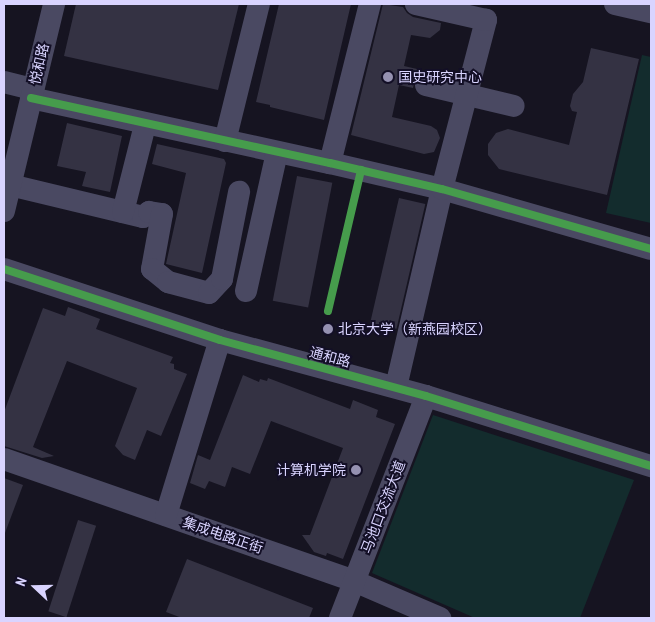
<!DOCTYPE html>
<meta charset="utf-8">
<style>
body{margin:0}
#map{position:relative;width:655px;height:622px;overflow:hidden;background:#161421;font-family:"PT Sans Narrow","Noto Sans SC",sans-serif}
div>[style]{position:absolute}
.green>*{inset:0;background:#132c2d}
.building>*{inset:0;background:#343243;transform-origin:0 0}
.minor>*{height:22px;margin:-11px;padding:0 11px;transform-origin:11px;border-radius:11px;background:#4a4962}
.cycleway>*{height:8px;margin:-4px;padding:0 4px;transform-origin:4px;border-radius:4px;background:#469c4c}
.dots>*{width:14px;height:14px;translate:-50% -50%;box-sizing:border-box;border:2px solid #130f26;border-radius:50%}
span{translate:-50% -50%;white-space:nowrap;text-align:center;line-height:1.15;-webkit-text-stroke:4px #130f26;paint-order:stroke}
.street-label{font-size:14px;color:#d9d4ff}
.poi-label{font-size:14px;color:#d9d4ff}
.left{translate:0 -50%;text-align:left}
.right{translate:-100% -50%;text-align:right}
.frame{position:absolute;inset:0;border:5px solid #d9d4ff;pointer-events:none}
.north{position:absolute;left:10px;top:562px;width:50px;height:50px;-webkit-text-stroke:4px #130f26;paint-order:stroke;rotate:291deg;font-size:14px;font-weight:700;line-height:20px;text-align:center;color:#d9d4ff}
.north::after{content:'';display:block;margin:auto;width:18px;height:22px;background:#d9d4ff;clip-path:polygon(50% 0,100% 100%,50% 72%,0 100%)}
</style>
<div id="map">
<div class="green">
<i style="clip-path:polygon(642px 55px,651px 57px,651px 223px,606px 213px)"></i>
<i style="clip-path:polygon(433px 415px,634px 480px,580px 618px,475px 618px,372px 573px)"></i>
</div>
<div class="building">
<i style="clip-path:polygon(76px 4px,239px 4px,218px 90px,64px 56px)"></i>
<i style="clip-path:polygon(279px 4px,351px 4px,324px 120px,270px 107px,270px 105px,256px 102px)"></i>
<i style="clip-path:polygon(383px 4px,403px 7px,407px 13px,413px 17px,441px 23px,440px 30px,430px 38px,411px 35px,404px 66px,417px 69px,413px 88px,399px 85px,392px 117px,431px 126px,437px 130px,440px 138px,434px 152px,424px 154px,351px 135px)"></i>
<i style="clip-path:polygon(591px 48px,639px 59px,607px 195px,499px 169px,488px 155px,488px 144px,496px 133px,508px 129px,569px 145px,577px 112px,572px 111px,570px 106px,573px 94px,583px 82px)"></i>
<i style="clip-path:polygon(67px 123px,122px 136px,110px 192px,82px 186px,86px 172px,57px 166px)"></i>
<i style="clip-path:polygon(157px 144px,224px 159px,226px 163px,202px 273px,166px 264px,186px 173px,152px 164px)"></i>
<i style="left:297px;top:176px;width:36px;height:127px;rotate:11deg"></i>
<i style="left:399px;top:198px;width:27px;height:128px;rotate:13deg"></i>
<i style="clip-path:polygon(68px 307px,100px 319px,96px 329px,173px 357px,170px 363px,174px 364px,174px 369px,187px 374px,161px 436px,147px 430px,135px 460px,123px 455px,115px 446px,137px 388px,67px 361px,33px 447px,54px 456px,42px 458px,4px 446px,4px 412px,43px 308px,65px 316px)"></i>
<i style="clip-path:polygon(243px 375px,259px 382px,260px 379px,267px 381px,268px 378px,350px 409px,353px 400px,378px 410px,376px 417px,395px 424px,343px 559px,327px 553px,326px 556px,314px 552px,302px 535px,310px 535px,343px 448px,271px 421px,250px 474px,232px 467px,225px 487px,209px 481px,205px 489px,190px 483px,198px 455px,210px 460px)"></i>
<i style="clip-path:polygon(4px 478px,23px 485px,5px 533px,4px 533px)"></i>
<i style="left:78px;top:520px;width:19px;height:96px;rotate:18deg"></i>
<i style="clip-path:polygon(187px 559px,313px 608px,309px 618px,182px 618px,166px 612px)"></i>
</div>
<div class="minor">
<i style="left:615px;top:4px;width:37px;rotate:13deg"></i>
<i style="left:4px;top:82px;width:30px;rotate:14deg"></i>
<i style="left:426px;top:85px;width:90px;rotate:13.4deg"></i>
<i style="left:31px;top:98px;width:306px;rotate:12.3deg"></i>
<i style="left:330px;top:163px;width:115px;rotate:13.1deg"></i>
<i style="left:442px;top:189px;width:217px;rotate:16deg"></i>
<i style="left:225px;top:141px;width:141px;rotate:-76.1deg"></i>
<i style="left:330px;top:163px;width:164px;rotate:-75.9deg"></i>
<i style="left:10px;top:185px;width:137px;rotate:13.5deg"></i>
<i style="left:143px;top:217px;width:8px;rotate:-40deg"></i>
<i style="left:149px;top:212px;width:13px;rotate:9deg"></i>
<i style="left:162px;top:214px;width:56px;rotate:100.3deg"></i>
<i style="left:152px;top:269px;width:21px;rotate:39deg"></i>
<i style="left:168px;top:282px;width:42px;rotate:15deg"></i>
<i style="left:209px;top:293px;width:19px;rotate:-47deg"></i>
<i style="left:222px;top:279px;width:89px;rotate:-78.9deg"></i>
<i style="left:4px;top:211px;width:213px;rotate:-76.4deg"></i>
<i style="left:123px;top:212px;width:90px;rotate:-75.8deg"></i>
<i style="left:4px;top:269px;width:227px;rotate:18.2deg"></i>
<i style="left:220px;top:340px;width:213px;rotate:15.2deg"></i>
<i style="left:426px;top:396px;width:236px;rotate:17.3deg"></i>
<i style="left:246px;top:291px;width:142px;rotate:-77.4deg"></i>
<i style="left:396px;top:387px;width:203px;rotate:-76.9deg"></i>
<i style="left:442px;top:189px;width:175px;rotate:-75.4deg"></i>
<i style="left:486px;top:20px;width:72px;rotate:-167.1deg"></i>
<i style="left:4px;top:459px;width:371px;rotate:19.2deg"></i>
<i style="left:354px;top:581px;width:94px;rotate:23.3deg"></i>
<i style="left:166px;top:515px;width:183px;rotate:-72.9deg"></i>
<i style="left:340px;top:618px;width:238px;rotate:-68.8deg"></i>
</div>
<div class="cycleway">
<i style="left:31px;top:98px;width:306px;rotate:12.3deg"></i>
<i style="left:330px;top:163px;width:115px;rotate:13.1deg"></i>
<i style="left:442px;top:189px;width:217px;rotate:16deg"></i>
<i style="left:4px;top:269px;width:227px;rotate:18.2deg"></i>
<i style="left:220px;top:340px;width:213px;rotate:15.2deg"></i>
<i style="left:426px;top:396px;width:236px;rotate:17.3deg"></i>
<i style="left:328px;top:311px;width:145px;rotate:-76.8deg"></i>
</div>
<div class="dots">
<i style="left:388px;top:77px;background:#9591b1"></i>
<i style="left:328px;top:329px;background:#9591b1"></i>
<i style="left:356px;top:470px;background:#9591b1"></i>
</div>
<div class="street-label">
<span style="left:39px;top:64px;rotate:-77deg">悦和路</span>
<span style="left:330px;top:357px;rotate:15deg">通和路</span>
<span style="left:383px;top:507px;rotate:-69deg">马池口交流大道</span>
<span style="left:223px;top:535px;rotate:19deg">集成电路正街</span>
</div>
<div class="poi-label">
<span class="left" style="left:398px;top:77px">国史研究中心</span>
<span class="left" style="left:338px;top:329px">北京大学（新燕园校区）</span>
<span class="right" style="left:346px;top:470px">计算机学院</span>
</div>
<div class="frame"></div>
<div class="north">N</div>
</div>
